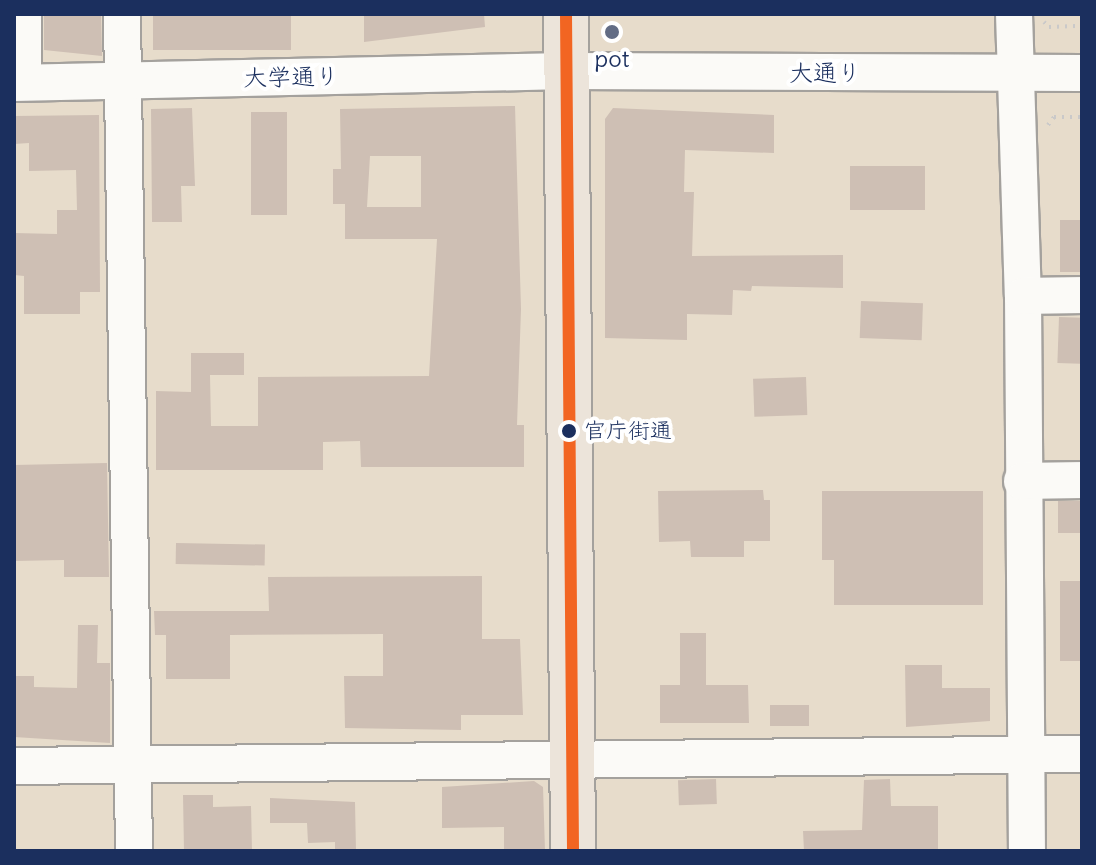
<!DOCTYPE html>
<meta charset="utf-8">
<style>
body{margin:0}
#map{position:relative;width:1096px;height:865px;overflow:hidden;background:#e7dccb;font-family:Delius,"Klee One",sans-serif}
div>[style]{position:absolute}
.building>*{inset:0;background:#cebfb4;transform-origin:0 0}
.path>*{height:4px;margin-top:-2px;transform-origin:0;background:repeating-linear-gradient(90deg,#cac9c9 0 2px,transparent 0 8px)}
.roads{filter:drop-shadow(2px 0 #a4a19d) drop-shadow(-2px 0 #a4a19d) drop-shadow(0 2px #a4a19d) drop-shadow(0 -2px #a4a19d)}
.minor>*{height:36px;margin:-18px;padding:0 18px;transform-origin:18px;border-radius:18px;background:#fbfaf7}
.highway>*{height:44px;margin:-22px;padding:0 22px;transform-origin:22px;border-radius:22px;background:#ece4da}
.bus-1>*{height:12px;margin:-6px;padding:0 6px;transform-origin:6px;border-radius:6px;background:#f26522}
.dots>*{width:22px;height:22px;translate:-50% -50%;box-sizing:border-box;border:4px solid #fff;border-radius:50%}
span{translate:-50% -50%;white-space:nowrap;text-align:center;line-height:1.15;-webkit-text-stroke:8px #fff;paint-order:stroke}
.bus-label{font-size:22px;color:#1b2f5e}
.left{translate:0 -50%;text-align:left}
.poi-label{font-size:24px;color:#1b2f5e}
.street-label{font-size:24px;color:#1b2f5e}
.frame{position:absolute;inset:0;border:16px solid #1b2f5e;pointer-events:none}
</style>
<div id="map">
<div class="building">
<i style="clip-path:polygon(44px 14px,101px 14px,102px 56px,44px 50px)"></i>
<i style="left:153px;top:14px;width:138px;height:36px"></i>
<i style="clip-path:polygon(364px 14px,484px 14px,485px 27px,364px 42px)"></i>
<i style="clip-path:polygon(evenodd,515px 106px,521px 309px,517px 425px,524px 425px,524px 467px,361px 467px,360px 441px,323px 442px,323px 470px,156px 470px,156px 391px,191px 392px,191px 353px,244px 353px,244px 375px,210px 375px,211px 426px,258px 426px,258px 377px,429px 376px,437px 239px,345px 239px,345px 204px,333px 204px,333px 169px,341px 169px,340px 109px,515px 106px,370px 156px,421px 156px,421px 207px,367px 207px,370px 156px)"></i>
<i style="clip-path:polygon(192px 108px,195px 186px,181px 186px,182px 222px,152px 222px,151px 109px)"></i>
<i style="clip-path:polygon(613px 108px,774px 115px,774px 153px,685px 150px,684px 192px,694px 192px,692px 256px,843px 255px,843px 288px,752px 286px,751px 291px,733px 290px,732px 315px,687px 314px,687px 340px,605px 338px,605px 119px)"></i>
<i style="left:251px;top:112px;width:36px;height:103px"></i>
<i style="clip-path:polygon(99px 115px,100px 292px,80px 292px,80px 314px,24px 314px,24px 276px,14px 275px,14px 233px,57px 234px,57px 210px,77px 210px,76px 170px,29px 171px,29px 143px,14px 144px,14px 116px)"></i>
<i style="left:850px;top:166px;width:75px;height:44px"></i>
<i style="left:1060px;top:220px;width:22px;height:52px"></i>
<i style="left:861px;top:301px;width:62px;height:37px;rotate:2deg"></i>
<i style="left:1059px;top:317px;width:23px;height:46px;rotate:2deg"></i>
<i style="left:806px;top:377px;width:38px;height:53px;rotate:88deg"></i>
<i style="clip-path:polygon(107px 463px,109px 577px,64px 577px,64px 560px,14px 561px,14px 465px)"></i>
<i style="clip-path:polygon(763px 490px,764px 500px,770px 500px,770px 541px,744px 541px,744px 557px,691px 557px,690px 541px,659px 542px,658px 491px)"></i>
<i style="clip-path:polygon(822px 491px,983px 491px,983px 605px,834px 605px,834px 560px,822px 560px)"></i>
<i style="left:1058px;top:501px;width:24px;height:32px"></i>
<i style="left:176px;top:543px;width:89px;height:21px;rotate:1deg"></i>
<i style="clip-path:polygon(482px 576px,482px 639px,520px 639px,523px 715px,461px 715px,461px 730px,345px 728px,344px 676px,383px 676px,383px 634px,230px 635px,230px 679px,166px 679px,166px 635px,155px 635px,154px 611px,269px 611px,268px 577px)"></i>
<i style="left:1060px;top:581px;width:22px;height:80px"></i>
<i style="clip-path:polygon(78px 625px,98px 625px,97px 663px,110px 663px,110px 743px,14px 737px,14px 676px,34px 676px,34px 687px,77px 688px)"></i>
<i style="clip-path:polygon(680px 633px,706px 633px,706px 685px,748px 685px,749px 723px,660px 723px,660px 685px,680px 685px)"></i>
<i style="clip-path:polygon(905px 665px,942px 665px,942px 688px,990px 688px,990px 721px,906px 727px)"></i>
<i style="left:770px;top:705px;width:39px;height:21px"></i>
<i style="left:716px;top:779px;width:25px;height:38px;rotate:88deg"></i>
<i style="clip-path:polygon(890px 779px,891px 806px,938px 806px,938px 851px,804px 851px,803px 831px,862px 830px,864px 780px)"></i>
<i style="clip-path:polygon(534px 781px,543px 787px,545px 851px,504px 851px,504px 827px,442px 828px,442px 787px)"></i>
<i style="clip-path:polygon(183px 795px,213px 795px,213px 807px,251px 806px,252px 851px,184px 851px)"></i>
<i style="clip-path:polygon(270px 798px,355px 802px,356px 851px,335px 851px,335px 842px,308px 843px,307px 823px,270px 823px)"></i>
</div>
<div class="path">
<i style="left:1044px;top:22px;width:7px;rotate:45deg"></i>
<i style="left:1049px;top:27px;width:33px;rotate:-2deg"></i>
<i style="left:1048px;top:125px;width:10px;rotate:-53deg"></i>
<i style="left:1054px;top:117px;width:28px"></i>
</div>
<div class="roads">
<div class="minor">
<i style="left:23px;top:14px;width:68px;rotate:90deg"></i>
<i style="left:122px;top:14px;width:837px;rotate:89.18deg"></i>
<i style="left:1014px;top:14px;width:282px;rotate:88.2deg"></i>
<i style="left:1023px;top:296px;width:555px;rotate:89.59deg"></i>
<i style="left:14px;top:83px;width:553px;rotate:-1.24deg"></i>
<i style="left:567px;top:71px;width:515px;rotate:0.22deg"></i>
<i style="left:1023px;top:296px;width:59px;rotate:-1deg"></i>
<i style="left:1022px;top:481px;width:60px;rotate:-1deg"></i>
<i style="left:14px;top:766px;width:1068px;rotate:-0.64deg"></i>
</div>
<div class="highway">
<i style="left:566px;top:14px;width:837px;rotate:89.52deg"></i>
</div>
</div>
<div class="bus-1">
<i style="left:566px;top:14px;width:837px;rotate:89.52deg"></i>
</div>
<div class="dots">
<i style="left:612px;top:32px;background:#626c84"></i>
<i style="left:569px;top:431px;background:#1b2f5e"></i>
</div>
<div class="bus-label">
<span class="left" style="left:584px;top:431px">官庁街通</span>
</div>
<div class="poi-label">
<span style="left:612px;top:59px">pot</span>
</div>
<div class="street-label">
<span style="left:825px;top:73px">大通り</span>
<span style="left:291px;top:77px;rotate:-1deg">大学通り</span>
</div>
<div class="frame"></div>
</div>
